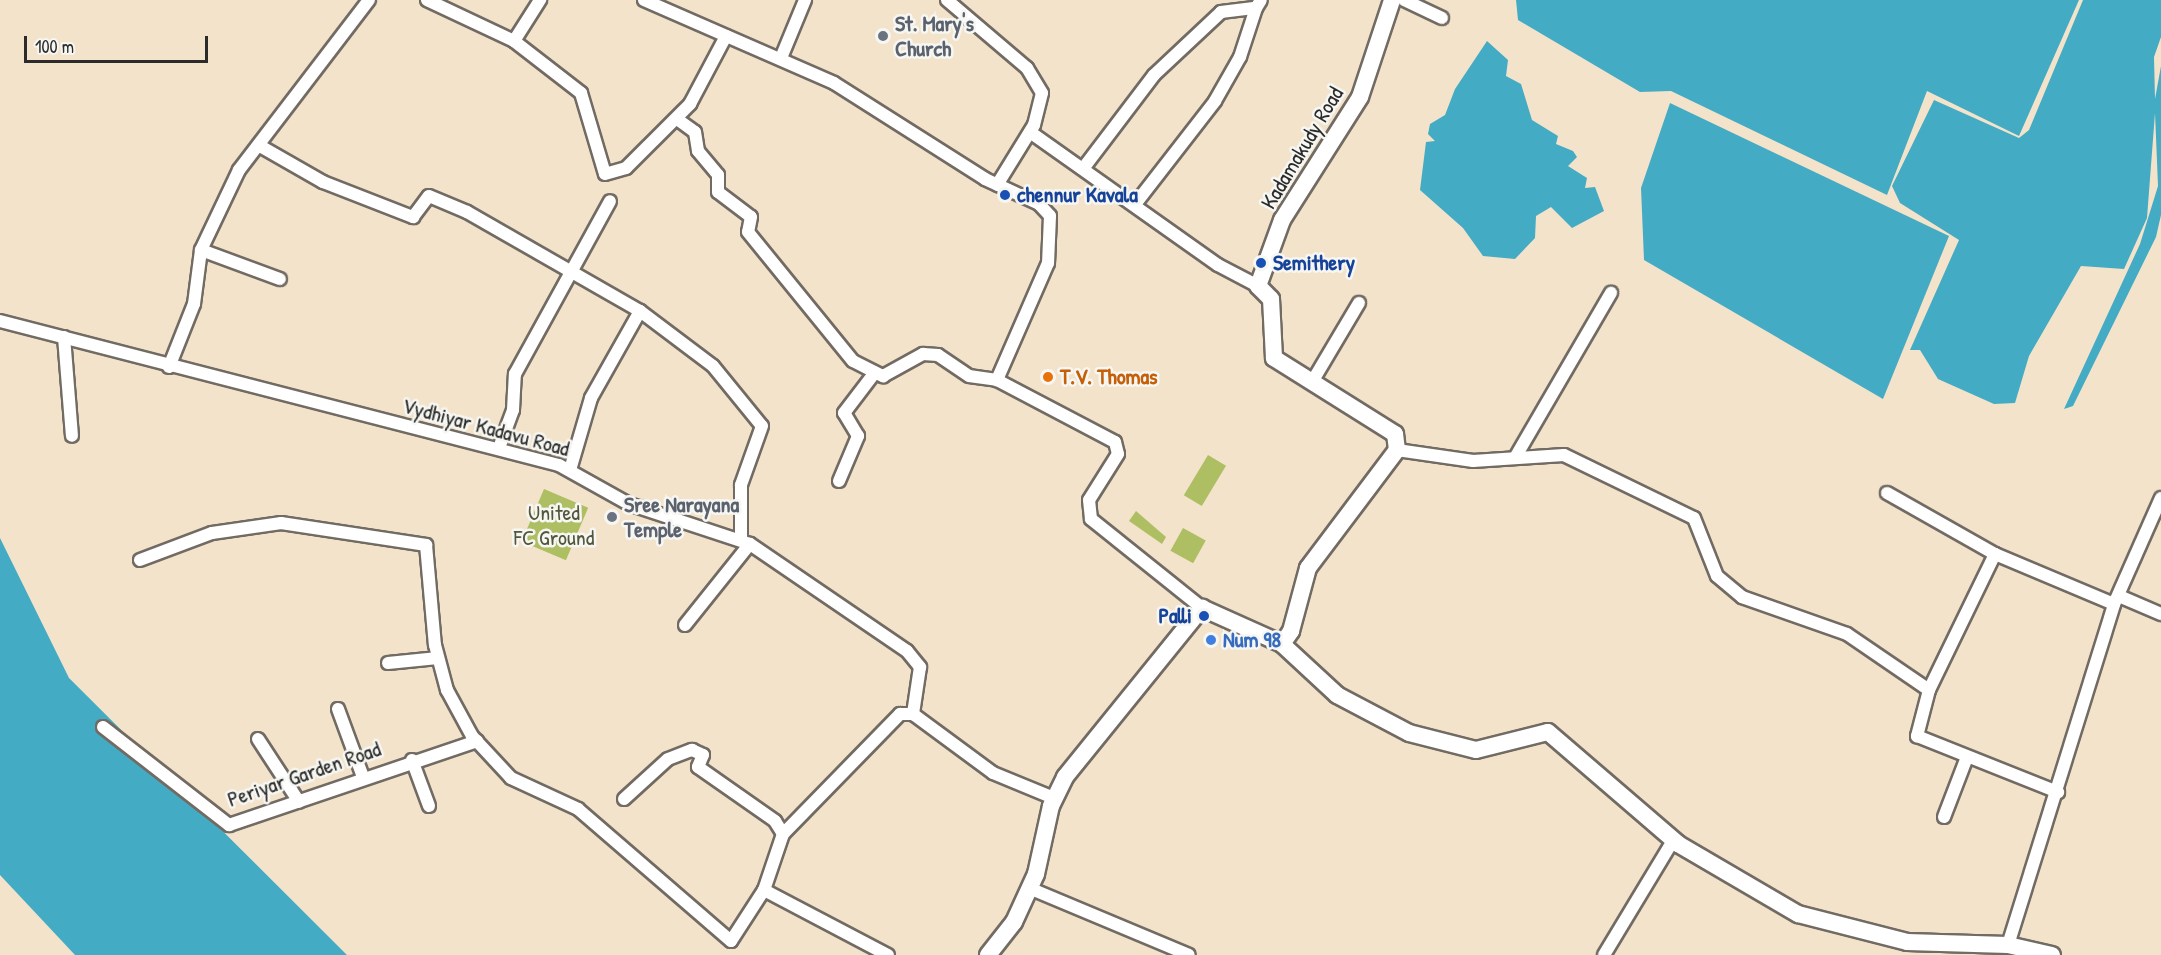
<!DOCTYPE html>
<style>
body{margin:0}
#map{position:relative;width:2161px;height:955px;overflow:hidden;background:#f4e3cb;font-family:"Patrick Hand",sans-serif}
div>[style]{position:absolute}
.green>*{inset:0;background:#adbf62;transform-origin:0 0}
.water>*{inset:0;background:#44abc4}
.roads{filter:drop-shadow(2px 0 #716b63) drop-shadow(-2px 0 #716b63) drop-shadow(0 2px #716b63) drop-shadow(0 -2px #716b63)}
.minor>*{height:12px;margin:-6px;padding:0 6px;transform-origin:6px;border-radius:6px;background:#fff}
.tertiary>*{height:16px;margin:-8px;padding:0 8px;transform-origin:8px;border-radius:8px;background:#fff}
.dots>*{width:16px;height:16px;translate:-50% -50%;box-sizing:border-box;border:3px solid #f6f6f2;border-radius:50%}
span{translate:-50% -50%;white-space:nowrap;text-align:center;line-height:1.15;-webkit-text-stroke:5px #f6f6f2;paint-order:stroke}
.worship-label{font-size:22px;color:#5b616d;font-weight:700}
.left{translate:0 -50%;text-align:left}
.street-label{font-size:22px;color:#2b2b2b}
.transit-label{font-size:22px;color:#164399;font-weight:700}
.right{translate:-100% -50%;text-align:right}
.food-label{font-size:22px;color:#c56008;font-weight:700}
.park-label{font-size:22px;color:#52573c}
.shop-label{font-size:22px;color:#366cbe;font-weight:700}
.scale{position:absolute;left:24px;top:36px;width:184px;height:27px;box-sizing:border-box;border:3px solid #2b2b2b;border-top:0;padding-left:8px;font-size:18px;line-height:21px;white-space:nowrap;color:#2b2b2b;-webkit-text-stroke:4px #f6f6f2;paint-order:stroke}
</style>
<div id="map">
<div class="green">
<i style="left:1208px;top:455px;width:21px;height:47px;rotate:31deg"></i>
<i style="left:544px;top:489px;width:48px;height:57px;rotate:23deg"></i>
<i style="clip-path:polygon(1136px 511px,1166px 537px,1162px 544px,1129px 521px)"></i>
<i style="left:1183px;top:528px;width:26px;height:26px;rotate:29deg"></i>
</div>
<div class="water">
<i style="clip-path:polygon(1516px 0,2079px 0,2019px 136px,1927px 91px,1887px 195px,1671px 91px,1640px 92px,1518px 20px)"></i>
<i style="clip-path:polygon(2083px 0,2161px 0,2161px 37px,2154px 57px,2155px 99px,2161px 66px,2161px 215px,2156px 237px,2073px 406px,2064px 409px,2140px 244px,2158px 186px,2155px 113px,2147px 218px,2124px 269px,2081px 266px,2029px 356px,2015px 403px,1994px 404px,1938px 379px,1920px 350px,1910px 350px,1959px 240px,1900px 203px,1892px 186px,1934px 100px,2019px 138px,2029px 130px)"></i>
<i style="clip-path:polygon(1487px 41px,1508px 60px,1506px 76px,1521px 84px,1532px 120px,1558px 136px,1556px 144px,1573px 151px,1577px 157px,1568px 166px,1587px 178px,1585px 188px,1595px 187px,1604px 211px,1572px 228px,1551px 207px,1536px 216px,1535px 238px,1515px 259px,1483px 256px,1463px 228px,1420px 190px,1426px 142px,1435px 141px,1428px 134px,1430px 124px,1445px 115px,1455px 89px)"></i>
<i style="clip-path:polygon(1670px 103px,1949px 236px,1883px 399px,1644px 260px,1641px 188px)"></i>
<i style="clip-path:polygon(0 538px,69px 678px,347px 955px,75px 955px,0 875px)"></i>
</div>
<div class="roads">
<div class="minor">
<i style="left:427px;top:0;width:96px;rotate:25.2deg"></i>
<i style="left:514px;top:41px;width:85px;rotate:37.8deg"></i>
<i style="left:581px;top:93px;width:84px;rotate:73.5deg"></i>
<i style="left:605px;top:174px;width:22px;rotate:-16deg"></i>
<i style="left:626px;top:168px;width:91px;rotate:-45deg"></i>
<i style="left:690px;top:104px;width:77px;rotate:-62.1deg"></i>
<i style="left:644px;top:0;width:207px;rotate:23.6deg"></i>
<i style="left:834px;top:83px;width:179px;rotate:32.4deg"></i>
<i style="left:985px;top:179px;width:60px;rotate:24.8deg"></i>
<i style="left:1039px;top:204px;width:16px;rotate:47deg"></i>
<i style="left:1050px;top:216px;width:47px;rotate:92.4deg"></i>
<i style="left:1048px;top:263px;width:128px;rotate:113.6deg"></i>
<i style="left:997px;top:380px;width:133px;rotate:27.7deg"></i>
<i style="left:1115px;top:442px;width:12px;rotate:76deg"></i>
<i style="left:1118px;top:454px;width:54px;rotate:122.2deg"></i>
<i style="left:1089px;top:500px;width:19px;rotate:84deg"></i>
<i style="left:1091px;top:519px;width:142px;rotate:38.7deg"></i>
<i style="left:947px;top:0;width:105px;rotate:40.4deg"></i>
<i style="left:1027px;top:68px;width:29px;rotate:59deg"></i>
<i style="left:1042px;top:93px;width:33px;rotate:104deg"></i>
<i style="left:1034px;top:125px;width:70px;rotate:121.7deg"></i>
<i style="left:1404px;top:0;width:42px;rotate:25.3deg"></i>
<i style="left:514px;top:41px;width:49px;rotate:-57.6deg"></i>
<i style="left:781px;top:58px;width:63px;rotate:-67.5deg"></i>
<i style="left:677px;top:119px;width:22px;rotate:36deg"></i>
<i style="left:695px;top:132px;width:19px;rotate:81deg"></i>
<i style="left:698px;top:151px;width:31px;rotate:50deg"></i>
<i style="left:718px;top:175px;width:17px;rotate:90deg"></i>
<i style="left:718px;top:192px;width:41px;rotate:37.1deg"></i>
<i style="left:751px;top:217px;width:15px;rotate:101deg"></i>
<i style="left:748px;top:232px;width:166px;rotate:50.9deg"></i>
<i style="left:853px;top:361px;width:34px;rotate:27deg"></i>
<i style="left:883px;top:376px;width:46px;rotate:-28.8deg"></i>
<i style="left:923px;top:354px;width:15px;rotate:4deg"></i>
<i style="left:938px;top:355px;width:37px;rotate:34deg"></i>
<i style="left:969px;top:376px;width:28px;rotate:8deg"></i>
<i style="left:1030px;top:132px;width:230px;rotate:35.3deg"></i>
<i style="left:1218px;top:265px;width:45px;rotate:27.7deg"></i>
<i style="left:260px;top:146px;width:73px;rotate:29.7deg"></i>
<i style="left:323px;top:182px;width:97px;rotate:21.3deg"></i>
<i style="left:413px;top:217px;width:26px;rotate:-53deg"></i>
<i style="left:429px;top:196px;width:41px;rotate:22.8deg"></i>
<i style="left:467px;top:212px;width:199px;rotate:29.8deg"></i>
<i style="left:640px;top:311px;width:91px;rotate:37deg"></i>
<i style="left:713px;top:366px;width:77px;rotate:50.8deg"></i>
<i style="left:762px;top:426px;width:63px;rotate:109.6deg"></i>
<i style="left:741px;top:485px;width:55px;rotate:90deg"></i>
<i style="left:1085px;top:166px;width:114px;rotate:-52.8deg"></i>
<i style="left:1154px;top:75px;width:92px;rotate:-43.2deg"></i>
<i style="left:1221px;top:12px;width:35px;rotate:-7deg"></i>
<i style="left:1256px;top:8px;width:9px;rotate:-58deg"></i>
<i style="left:1136px;top:203px;width:129px;rotate:-52.2deg"></i>
<i style="left:1215px;top:101px;width:51px;rotate:-60.4deg"></i>
<i style="left:1240px;top:57px;width:52px;rotate:-71.9deg"></i>
<i style="left:201px;top:250px;width:84px;rotate:20.2deg"></i>
<i style="left:0;top:321px;width:577px;rotate:14.45deg"></i>
<i style="left:559px;top:465px;width:80px;rotate:29.1deg"></i>
<i style="left:629px;top:504px;width:127px;rotate:18.3deg"></i>
<i style="left:750px;top:544px;width:190px;rotate:34.3deg"></i>
<i style="left:907px;top:651px;width:21px;rotate:51deg"></i>
<i style="left:920px;top:667px;width:48px;rotate:98.5deg"></i>
<i style="left:913px;top:714px;width:99px;rotate:36.4deg"></i>
<i style="left:993px;top:773px;width:68px;rotate:22.4deg"></i>
<i style="left:64px;top:337px;width:99px;rotate:85.4deg"></i>
<i style="left:169px;top:367px;width:68px;rotate:-68.4deg"></i>
<i style="left:194px;top:304px;width:54px;rotate:-82.6deg"></i>
<i style="left:201px;top:250px;width:89px;rotate:-64.6deg"></i>
<i style="left:239px;top:170px;width:214px;rotate:-52.6deg"></i>
<i style="left:1312px;top:382px;width:92px;rotate:-59.3deg"></i>
<i style="left:499px;top:448px;width:40px;rotate:-69.8deg"></i>
<i style="left:513px;top:410px;width:36px;rotate:-87deg"></i>
<i style="left:515px;top:374px;width:197px;rotate:-61.2deg"></i>
<i style="left:1397px;top:450px;width:77px;rotate:8.2deg"></i>
<i style="left:1473px;top:461px;width:91px;rotate:-3.8deg"></i>
<i style="left:1564px;top:455px;width:144px;rotate:25.9deg"></i>
<i style="left:1694px;top:518px;width:62px;rotate:68.4deg"></i>
<i style="left:1717px;top:576px;width:33px;rotate:40deg"></i>
<i style="left:1742px;top:597px;width:111px;rotate:19.4deg"></i>
<i style="left:1847px;top:634px;width:99px;rotate:34.3deg"></i>
<i style="left:1516px;top:456px;width:189px;rotate:-59.8deg"></i>
<i style="left:570px;top:470px;width:75px;rotate:-73.7deg"></i>
<i style="left:591px;top:398px;width:100px;rotate:-60.6deg"></i>
<i style="left:839px;top:481px;width:49px;rotate:-67.1deg"></i>
<i style="left:858px;top:436px;width:27px;rotate:-121deg"></i>
<i style="left:844px;top:413px;width:48px;rotate:-52.7deg"></i>
<i style="left:1887px;top:493px;width:124px;rotate:29.5deg"></i>
<i style="left:1995px;top:554px;width:129px;rotate:22.8deg"></i>
<i style="left:1995px;top:554px;width:151px;rotate:115.9deg"></i>
<i style="left:1929px;top:690px;width:48px;rotate:104.6deg"></i>
<i style="left:1917px;top:736px;width:152px;rotate:21.7deg"></i>
<i style="left:140px;top:560px;width:77px;rotate:-20.6deg"></i>
<i style="left:212px;top:533px;width:70px;rotate:-8.2deg"></i>
<i style="left:281px;top:523px;width:147px;rotate:8.6deg"></i>
<i style="left:426px;top:545px;width:100px;rotate:84.9deg"></i>
<i style="left:435px;top:645px;width:47px;rotate:75.1deg"></i>
<i style="left:447px;top:690px;width:52px;rotate:61.5deg"></i>
<i style="left:472px;top:736px;width:57px;rotate:47.1deg"></i>
<i style="left:511px;top:778px;width:74px;rotate:24.8deg"></i>
<i style="left:578px;top:809px;width:202px;rotate:40.8deg"></i>
<i style="left:731px;top:941px;width:61px;rotate:-57.1deg"></i>
<i style="left:764px;top:890px;width:140px;rotate:27.7deg"></i>
<i style="left:2119px;top:596px;width:46px;rotate:23.2deg"></i>
<i style="left:685px;top:625px;width:104px;rotate:-51.3deg"></i>
<i style="left:388px;top:663px;width:50px;rotate:-5.7deg"></i>
<i style="left:338px;top:709px;width:72px;rotate:69.8deg"></i>
<i style="left:103px;top:727px;width:160px;rotate:37.9deg"></i>
<i style="left:229px;top:825px;width:262px;rotate:-18.7deg"></i>
<i style="left:258px;top:739px;width:75px;rotate:56.9deg"></i>
<i style="left:412px;top:760px;width:49px;rotate:69.7deg"></i>
<i style="left:624px;top:799px;width:59px;rotate:-42.3deg"></i>
<i style="left:668px;top:759px;width:26px;rotate:-21deg"></i>
<i style="left:692px;top:750px;width:12px;rotate:24deg"></i>
<i style="left:703px;top:755px;width:13px;rotate:113deg"></i>
<i style="left:698px;top:767px;width:94px;rotate:35deg"></i>
<i style="left:775px;top:821px;width:15px;rotate:58deg"></i>
<i style="left:783px;top:834px;width:59px;rotate:108.7deg"></i>
<i style="left:1944px;top:817px;width:64px;rotate:-69deg"></i>
<i style="left:783px;top:834px;width:168px;rotate:-45.7deg"></i>
<i style="left:900px;top:714px;width:13px"></i>
<i style="left:1029px;top:888px;width:173px;rotate:22.7deg"></i>
<i style="left:2008px;top:945px;width:357px;rotate:-72.7deg"></i>
<i style="left:2114px;top:604px;width:116px;rotate:-66.1deg"></i>
<i style="left:1604px;top:955px;width:135px;rotate:-58.9deg"></i>
</div>
<div class="tertiary">
<i style="left:1282px;top:644px;width:16px;rotate:-55deg"></i>
<i style="left:1291px;top:631px;width:65px;rotate:-74.9deg"></i>
<i style="left:1308px;top:568px;width:148px;rotate:-53deg"></i>
<i style="left:1397px;top:450px;width:16px;rotate:-97deg"></i>
<i style="left:1395px;top:434px;width:143px;rotate:-147.9deg"></i>
<i style="left:1274px;top:358px;width:59px;rotate:-92.9deg"></i>
<i style="left:1271px;top:299px;width:18px;rotate:-135deg"></i>
<i style="left:1258px;top:286px;width:70px;rotate:-70deg"></i>
<i style="left:1282px;top:220px;width:146px;rotate:-57.6deg"></i>
<i style="left:1360px;top:97px;width:102px;rotate:-71.7deg"></i>
<i style="left:988px;top:955px;width:42px;rotate:-51.8deg"></i>
<i style="left:1014px;top:922px;width:53px;rotate:-65.4deg"></i>
<i style="left:1036px;top:874px;width:70px;rotate:-77.6deg"></i>
<i style="left:1051px;top:806px;width:32px;rotate:-64deg"></i>
<i style="left:1065px;top:777px;width:218px;rotate:-51deg"></i>
<i style="left:1202px;top:608px;width:88px;rotate:24.2deg"></i>
<i style="left:1282px;top:644px;width:75px;rotate:42.8deg"></i>
<i style="left:1337px;top:695px;width:81px;rotate:27.8deg"></i>
<i style="left:1409px;top:733px;width:69px;rotate:14.2deg"></i>
<i style="left:1476px;top:750px;width:74px;rotate:-14deg"></i>
<i style="left:1548px;top:732px;width:172px;rotate:40.7deg"></i>
<i style="left:1678px;top:844px;width:139px;rotate:30.3deg"></i>
<i style="left:1798px;top:914px;width:113px;rotate:14.4deg"></i>
<i style="left:1907px;top:942px;width:101px;rotate:1.7deg"></i>
<i style="left:2008px;top:945px;width:45px;rotate:12.8deg"></i>
</div>
</div>
<div class="dots">
<i style="left:883px;top:36px;background:#6b7280"></i>
<i style="left:1005px;top:195px;background:#1a4fb4"></i>
<i style="left:1261px;top:263px;background:#1a4fb4"></i>
<i style="left:1048px;top:377px;background:#e8710a"></i>
<i style="left:612px;top:517px;background:#6b7280"></i>
<i style="left:1204px;top:616px;background:#1a4fb4"></i>
<i style="left:1211px;top:640px;background:#3f7fe0"></i>
</div>
<div class="worship-label">
<span class="left" style="left:895px;top:36px">St. Mary's<br>Church</span>
<span class="left" style="left:624px;top:517px">Sree Narayana<br>Temple</span>
</div>
<div class="street-label">
<span style="left:1302px;top:148px;rotate:-59deg">Kadamakudy Road</span>
<span style="left:486px;top:427px;rotate:15deg">Vydhiyar Kadavu Road</span>
<span style="left:304px;top:774px;rotate:-19deg">Periyar Garden Road</span>
</div>
<div class="transit-label">
<span class="left" style="left:1017px;top:195px">chennur Kavala</span>
<span class="left" style="left:1273px;top:263px">Semithery</span>
<span class="right" style="left:1192px;top:616px">Palli</span>
</div>
<div class="food-label">
<span class="left" style="left:1060px;top:377px">T.V. Thomas</span>
</div>
<div class="park-label">
<span style="left:554px;top:525px">United<br>FC Ground</span>
</div>
<div class="shop-label">
<span class="left" style="left:1223px;top:640px">Num 98</span>
</div>
<div class="scale">100 m</div>
</div>
